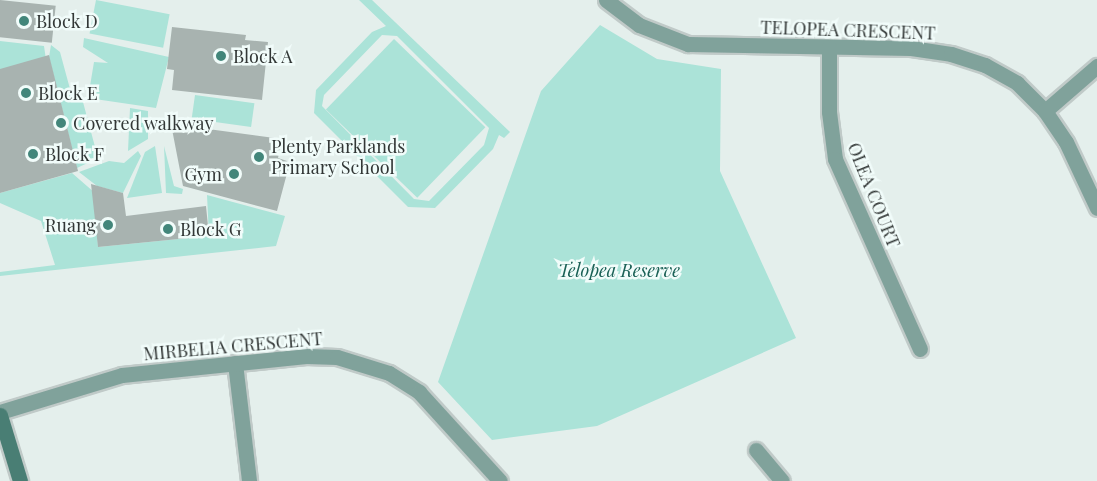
<!DOCTYPE html>
<style>
body{margin:0}
#map{position:relative;width:1097px;height:481px;overflow:hidden;background:#e4efec;font-family:"Playfair Display",serif}
div>[style]{position:absolute}
.green>*{inset:0;background:#abe3d8;transform-origin:0 0}
.building>*{inset:0;background:#a8b3b0;transform-origin:0 0}
.roads{filter:drop-shadow(2px 0 #c0cac8) drop-shadow(-2px 0 #c0cac8) drop-shadow(0 2px #c0cac8) drop-shadow(0 -2px #c0cac8)}
.street>*{height:15px;margin:-7.5px;padding:0 7.5px;transform-origin:7.5px;border-radius:7.5px;background:#80a29b}
.secondary>*{height:15px;margin:-7.5px;padding:0 7.5px;transform-origin:7.5px;border-radius:7.5px;background:#497e74}
.dots>*{width:16px;height:16px;translate:-50% -50%;box-sizing:border-box;border:3px solid #f1fcfa;border-radius:50%}
span{translate:-50% -50%;white-space:nowrap;text-align:center;line-height:1.15;-webkit-text-stroke:5px #f1fcfa;paint-order:stroke}
.poi-label{font-size:18px;color:#323736}
.left{translate:0 -50%;text-align:left}
.right{translate:-100% -50%;text-align:right}
.street-label{font-size:18px;color:#323736}
.park-label{font-size:18px;color:#1a6156;font-style:italic}
</style>
<div id="map">
<div class="green">
<i style="left:96px;top:0;width:75px;height:34px;rotate:11deg"></i>
<i style="clip-path:polygon(evenodd,359px 0,372px 0,510px 132px,504px 138px,499px 135px,493px 149px,435px 208px,408px 207px,314px 113px,316px 90px,372px 32px,386px 26px,359px 0,382px 35px,397px 36px,489px 128px,484px 145px,429px 201px,414px 199px,322px 106px,324px 95px,382px 35px)"></i>
<i style="clip-path:polygon(600px 25px,657px 59px,721px 69px,720px 171px,796px 338px,597px 426px,492px 440px,438px 382px,541px 91px)"></i>
<i style="clip-path:polygon(84px 38px,169px 57px,156px 108px,88px 98px,94px 62px,108px 63px,83px 47px)"></i>
<i style="left:394px;top:39px;width:127px;height:98px;rotate:44deg"></i>
<i style="clip-path:polygon(0 41px,44px 46px,49px 80px,0 69px)"></i>
<i style="clip-path:polygon(51px 45px,60px 52px,73px 100px,83px 102px,98px 158px,77px 168px,49px 57px)"></i>
<i style="left:195px;top:95px;width:60px;height:24px;rotate:8deg"></i>
<i style="clip-path:polygon(130px 108px,148px 111px,148px 139px,128px 151px)"></i>
<i style="clip-path:polygon(155px 146px,162px 193px,127px 198px,145px 152px)"></i>
<i style="clip-path:polygon(164px 146px,174px 186px,183px 189px,182px 194px,166px 193px)"></i>
<i style="clip-path:polygon(138px 151px,141px 156px,123px 193px,97px 186px,79px 172px,109px 161px,124px 163px)"></i>
<i style="clip-path:polygon(72px 173px,95px 193px,98px 247px,209px 236px,207px 195px,285px 216px,276px 246px,0 276px,0 272px,55px 265px,41px 221px,0 203px,0 193px)"></i>
</div>
<div class="building">
<i style="left:0;top:0;width:56px;height:37px;rotate:6deg"></i>
<i style="clip-path:polygon(172px 27px,246px 35px,245px 40px,268px 42px,262px 100px,172px 90px,174px 70px,167px 69px)"></i>
<i style="clip-path:polygon(49px 55px,78px 171px,0 193px,0 69px)"></i>
<i style="clip-path:polygon(171px 124px,282px 139px,278px 158px,290px 162px,277px 211px,183px 186px)"></i>
<i style="clip-path:polygon(91px 184px,123px 193px,126px 216px,206px 206px,209px 236px,98px 247px)"></i>
</div>
<div class="roads">
<div class="street">
<i style="left:606px;top:0;width:41px;rotate:37.1deg"></i>
<i style="left:639px;top:25px;width:53px;rotate:21.2deg"></i>
<i style="left:688px;top:44px;width:223px;rotate:1deg"></i>
<i style="left:911px;top:48px;width:40px;rotate:8.5deg"></i>
<i style="left:951px;top:54px;width:36px;rotate:18deg"></i>
<i style="left:985px;top:65px;width:37px;rotate:29deg"></i>
<i style="left:1017px;top:83px;width:40px;rotate:45deg"></i>
<i style="left:1045px;top:111px;width:37px;rotate:56deg"></i>
<i style="left:1066px;top:142px;width:73px;rotate:64.8deg"></i>
<i style="left:829px;top:47px;width:65px;rotate:90deg"></i>
<i style="left:829px;top:112px;width:47px;rotate:82.7deg"></i>
<i style="left:835px;top:159px;width:208px;rotate:65.9deg"></i>
<i style="left:1045px;top:111px;width:69px;rotate:-40.9deg"></i>
<i style="left:235px;top:363px;width:119px;rotate:83.2deg"></i>
<i style="left:0;top:412px;width:127px;rotate:-16.9deg"></i>
<i style="left:122px;top:375px;width:185px;rotate:-5.9deg"></i>
<i style="left:306px;top:356px;width:31px;rotate:2deg"></i>
<i style="left:337px;top:357px;width:54px;rotate:17.1deg"></i>
<i style="left:389px;top:373px;width:36px;rotate:32deg"></i>
<i style="left:419px;top:392px;width:120px;rotate:47.7deg"></i>
<i style="left:756px;top:450px;width:40px;rotate:50deg"></i>
</div>
<div class="secondary">
<i style="left:0;top:415px;width:69px;rotate:73.1deg"></i>
</div>
</div>
<div class="dots">
<i style="left:24px;top:21px;background:#42867a"></i>
<i style="left:221px;top:56px;background:#42867a"></i>
<i style="left:26px;top:93px;background:#42867a"></i>
<i style="left:61px;top:123px;background:#42867a"></i>
<i style="left:33px;top:154px;background:#42867a"></i>
<i style="left:259px;top:157px;background:#42867a"></i>
<i style="left:234px;top:174px;background:#42867a"></i>
<i style="left:108px;top:225px;background:#42867a"></i>
<i style="left:168px;top:229px;background:#42867a"></i>
</div>
<div class="poi-label">
<span class="left" style="left:36px;top:21px">Block D</span>
<span class="left" style="left:233px;top:56px">Block A</span>
<span class="left" style="left:38px;top:93px">Block E</span>
<span class="left" style="left:73px;top:123px">Covered walkway</span>
<span class="left" style="left:271px;top:157px">Plenty Parklands<br>Primary School</span>
<span class="left" style="left:45px;top:154px">Block F</span>
<span class="right" style="left:222px;top:174px">Gym</span>
<span class="right" style="left:96px;top:225px">Ruang</span>
<span class="left" style="left:180px;top:229px">Block G</span>
</div>
<div class="street-label">
<span style="left:848px;top:30px;rotate:2deg">TELOPEA CRESCENT</span>
<span style="left:874px;top:195px;rotate:68deg">OLEA COURT</span>
<span style="left:233px;top:346px;rotate:-5deg">MIRBELIA CRESCENT</span>
</div>
<div class="park-label">
<span style="left:619px;top:270px">Telopea Reserve</span>
</div>
</div>
